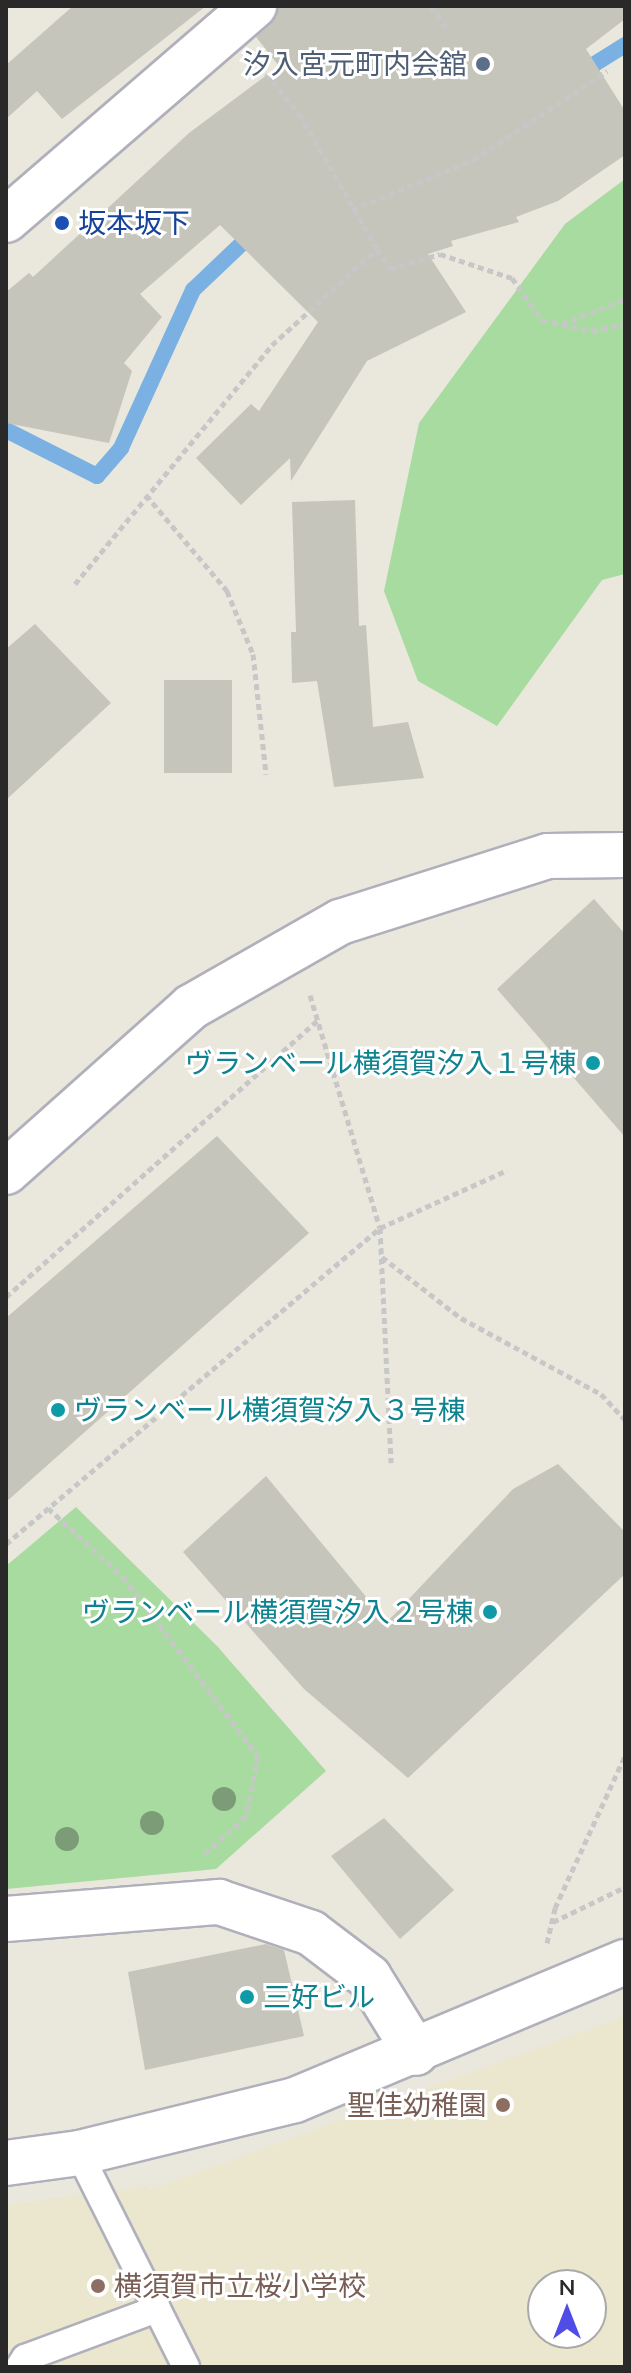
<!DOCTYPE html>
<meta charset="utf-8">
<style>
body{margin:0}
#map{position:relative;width:631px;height:2373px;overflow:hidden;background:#eae7dd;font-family:Mulish,"Noto Sans JP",sans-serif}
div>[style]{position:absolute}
.education>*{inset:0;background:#eae7ce}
.green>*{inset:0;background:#a7db9f}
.stream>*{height:16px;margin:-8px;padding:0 8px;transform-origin:8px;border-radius:8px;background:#7ab1e2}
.building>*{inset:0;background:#c6c5bb;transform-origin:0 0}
.path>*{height:5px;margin-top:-2.5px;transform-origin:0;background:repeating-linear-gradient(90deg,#c7c7c7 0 6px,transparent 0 10px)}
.roads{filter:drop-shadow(2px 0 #b0b0bc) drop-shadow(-2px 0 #b0b0bc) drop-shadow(0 2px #b0b0bc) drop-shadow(0 -2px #b0b0bc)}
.service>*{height:26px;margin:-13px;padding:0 13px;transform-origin:13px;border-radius:13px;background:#fff}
.minor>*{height:44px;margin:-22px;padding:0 22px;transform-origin:22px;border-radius:22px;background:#fff}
.tertiary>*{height:44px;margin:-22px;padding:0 22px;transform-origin:22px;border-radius:22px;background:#fff}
.trees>*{width:24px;height:24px;margin:-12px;border-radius:50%;background:#7b9c76}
.dots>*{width:22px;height:22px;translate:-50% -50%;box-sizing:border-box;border:4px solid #fff;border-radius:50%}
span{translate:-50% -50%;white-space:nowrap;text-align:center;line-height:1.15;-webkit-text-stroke:6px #fff;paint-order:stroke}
.service-label{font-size:28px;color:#4e5e75}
.right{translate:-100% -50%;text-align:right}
.transit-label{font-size:28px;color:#164399}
.left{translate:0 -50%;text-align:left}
.culture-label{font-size:28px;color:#0d838f}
.education-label{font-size:28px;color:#785e54}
.frame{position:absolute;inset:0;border:8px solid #292929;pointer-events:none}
.north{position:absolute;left:527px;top:2269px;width:80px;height:80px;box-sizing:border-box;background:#fff;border:2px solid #a9a9a9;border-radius:50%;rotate:0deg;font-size:22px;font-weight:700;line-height:32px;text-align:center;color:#292929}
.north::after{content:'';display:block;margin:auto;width:28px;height:36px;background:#504de7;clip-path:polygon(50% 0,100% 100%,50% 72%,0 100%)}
</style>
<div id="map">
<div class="education">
<i style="clip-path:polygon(evenodd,625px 2016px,625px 2367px,6px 2367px,6px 2205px,147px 2186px,150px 2190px,625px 2016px,543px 2285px,591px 2285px,591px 2333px,543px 2333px,543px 2285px)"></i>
</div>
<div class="green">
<i style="clip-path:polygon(625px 179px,625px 574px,602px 580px,497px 726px,418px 681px,384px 591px,419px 423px,565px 224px)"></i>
<i style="clip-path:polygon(76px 1507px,217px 1646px,326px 1771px,216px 1869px,6px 1889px,6px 1566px)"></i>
</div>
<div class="stream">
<i style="left:577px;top:75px;width:57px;rotate:-32deg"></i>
<i style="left:6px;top:430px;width:102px;rotate:26.8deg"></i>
<i style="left:97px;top:476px;width:37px;rotate:-49deg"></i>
<i style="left:121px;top:448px;width:174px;rotate:-65.5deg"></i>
<i style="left:193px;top:290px;width:86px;rotate:-43.6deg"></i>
</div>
<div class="building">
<i style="clip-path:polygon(73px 6px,206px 6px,62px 119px,37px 91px,6px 119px,6px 65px)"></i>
<i style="clip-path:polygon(278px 6px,625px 6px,625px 19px,586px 49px,625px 111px,625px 155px,558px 201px,516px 217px,519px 222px,451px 241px,453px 246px,428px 254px,466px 312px,367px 361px,291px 481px,290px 458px,241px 505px,196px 458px,251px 404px,259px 411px,318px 322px,220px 225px,140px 294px,162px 317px,124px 363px,132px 371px,109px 443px,6px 423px,6px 292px,29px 273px,33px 277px,189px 133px,279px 66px,256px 37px,271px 24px)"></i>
<i style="clip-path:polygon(355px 500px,359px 626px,366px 625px,373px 727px,408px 722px,424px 778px,334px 787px,317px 681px,292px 683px,291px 632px,296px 632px,292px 502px)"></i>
<i style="clip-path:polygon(35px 624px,111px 703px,6px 800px,6px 649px)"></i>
<i style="left:232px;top:680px;width:93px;height:68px;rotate:90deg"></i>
<i style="clip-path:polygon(594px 899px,625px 934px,625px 1137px,497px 989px)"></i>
<i style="clip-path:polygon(217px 1136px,309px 1233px,6px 1502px,6px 1318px)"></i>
<i style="clip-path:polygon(558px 1464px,625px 1532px,625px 1574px,408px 1778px,304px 1689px,183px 1552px,266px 1476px,387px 1622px,513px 1489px)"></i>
<i style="clip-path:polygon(384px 1818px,454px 1890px,400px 1939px,331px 1856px)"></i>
<i style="clip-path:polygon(266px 1944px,284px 1950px,304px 2036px,145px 2070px,128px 1972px)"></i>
</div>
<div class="path">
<i style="left:431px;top:6px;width:28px;rotate:55deg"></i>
<i style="left:352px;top:210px;width:131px;rotate:-22.5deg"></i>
<i style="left:473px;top:160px;width:161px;rotate:-33.6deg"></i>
<i style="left:377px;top:249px;width:24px;rotate:57deg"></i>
<i style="left:390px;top:269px;width:52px;rotate:-16.7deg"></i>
<i style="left:440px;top:254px;width:76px;rotate:18.4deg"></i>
<i style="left:512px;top:278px;width:52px;rotate:54.5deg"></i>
<i style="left:542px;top:320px;width:51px;rotate:12.4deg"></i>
<i style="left:592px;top:331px;width:34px;rotate:-12deg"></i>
<i style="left:562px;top:324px;width:68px;rotate:-21.6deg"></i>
<i style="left:146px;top:495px;width:126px;rotate:49.8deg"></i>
<i style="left:227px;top:591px;width:68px;rotate:67.6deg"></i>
<i style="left:253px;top:654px;width:121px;rotate:83.8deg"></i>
<i style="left:75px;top:584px;width:310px;rotate:-50.5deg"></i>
<i style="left:272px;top:345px;width:142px;rotate:-42.4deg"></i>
<i style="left:377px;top:249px;width:152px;rotate:-119.9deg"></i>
<i style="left:301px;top:117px;width:66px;rotate:-128.3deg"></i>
<i style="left:310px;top:995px;width:243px;rotate:73.3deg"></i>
<i style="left:380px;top:1228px;width:235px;rotate:87.3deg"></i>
<i style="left:382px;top:1257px;width:100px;rotate:37.7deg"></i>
<i style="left:461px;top:1318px;width:159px;rotate:28.5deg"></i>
<i style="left:601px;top:1394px;width:35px;rotate:47deg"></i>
<i style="left:6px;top:1297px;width:417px;rotate:-41.6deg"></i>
<i style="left:48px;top:1508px;width:102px;rotate:42.6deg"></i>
<i style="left:123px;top:1577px;width:224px;rotate:53deg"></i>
<i style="left:258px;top:1756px;width:61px;rotate:101.3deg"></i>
<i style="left:246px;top:1816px;width:56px;rotate:137.2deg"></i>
<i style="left:6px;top:1544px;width:490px;rotate:-40.2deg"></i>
<i style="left:380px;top:1228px;width:140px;rotate:-24.5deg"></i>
<i style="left:553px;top:1922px;width:80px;rotate:-25.9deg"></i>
<i style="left:547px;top:1943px;width:36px;rotate:-77deg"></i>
<i style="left:555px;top:1908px;width:167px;rotate:-65.3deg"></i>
</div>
<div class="roads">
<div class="service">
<i style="left:79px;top:2153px;width:239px;rotate:63.4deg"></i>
<i style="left:19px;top:2367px;width:11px;rotate:-56deg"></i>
<i style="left:25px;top:2358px;width:141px;rotate:-20.4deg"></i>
</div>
<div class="minor">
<i style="left:6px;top:1172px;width:248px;rotate:-41.7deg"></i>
<i style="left:191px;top:1007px;width:172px;rotate:-29.7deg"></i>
<i style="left:340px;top:922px;width:218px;rotate:-17.6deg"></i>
<i style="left:548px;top:856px;width:77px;rotate:-0.7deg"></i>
<i style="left:6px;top:1919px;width:214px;rotate:-4.6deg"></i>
<i style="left:219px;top:1902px;width:97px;rotate:18.6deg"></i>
<i style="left:311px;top:1933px;width:73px;rotate:37.2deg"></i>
<i style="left:369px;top:1977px;width:89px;rotate:58.3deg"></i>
</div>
<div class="tertiary">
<i style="left:6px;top:220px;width:328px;rotate:-40.8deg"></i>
<i style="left:6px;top:2163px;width:74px;rotate:-7.8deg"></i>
<i style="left:79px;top:2153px;width:222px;rotate:-13.8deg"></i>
<i style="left:295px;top:2100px;width:358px;rotate:-22.7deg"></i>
</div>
</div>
<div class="trees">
<i style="left:224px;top:1799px"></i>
<i style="left:152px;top:1823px"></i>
<i style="left:67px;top:1839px"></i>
</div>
<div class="dots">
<i style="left:483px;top:64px;background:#5c6f8a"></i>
<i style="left:62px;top:223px;background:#1a4fb4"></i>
<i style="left:593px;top:1063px;background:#0f9aa8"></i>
<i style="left:58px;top:1410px;background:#0f9aa8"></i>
<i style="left:490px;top:1612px;background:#0f9aa8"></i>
<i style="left:247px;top:1997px;background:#0f9aa8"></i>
<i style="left:503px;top:2105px;background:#8d6e63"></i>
<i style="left:98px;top:2286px;background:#8d6e63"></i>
</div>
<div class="service-label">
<span class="right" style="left:467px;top:64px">汐入宮元町内会舘</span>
</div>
<div class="transit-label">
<span class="left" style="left:78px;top:223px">坂本坂下</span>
</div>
<div class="culture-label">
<span class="right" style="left:577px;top:1063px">ヴランベール横須賀汐入１号棟</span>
<span class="left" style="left:74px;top:1410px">ヴランベール横須賀汐入３号棟</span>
<span class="right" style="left:474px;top:1612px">ヴランベール横須賀汐入２号棟</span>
<span class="left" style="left:263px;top:1997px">三好ビル</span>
</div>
<div class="education-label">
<span class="right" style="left:487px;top:2105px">聖佳幼稚園</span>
<span class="left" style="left:114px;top:2286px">横須賀市立桜小学校</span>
</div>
<div class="frame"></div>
<div class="north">N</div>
</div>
